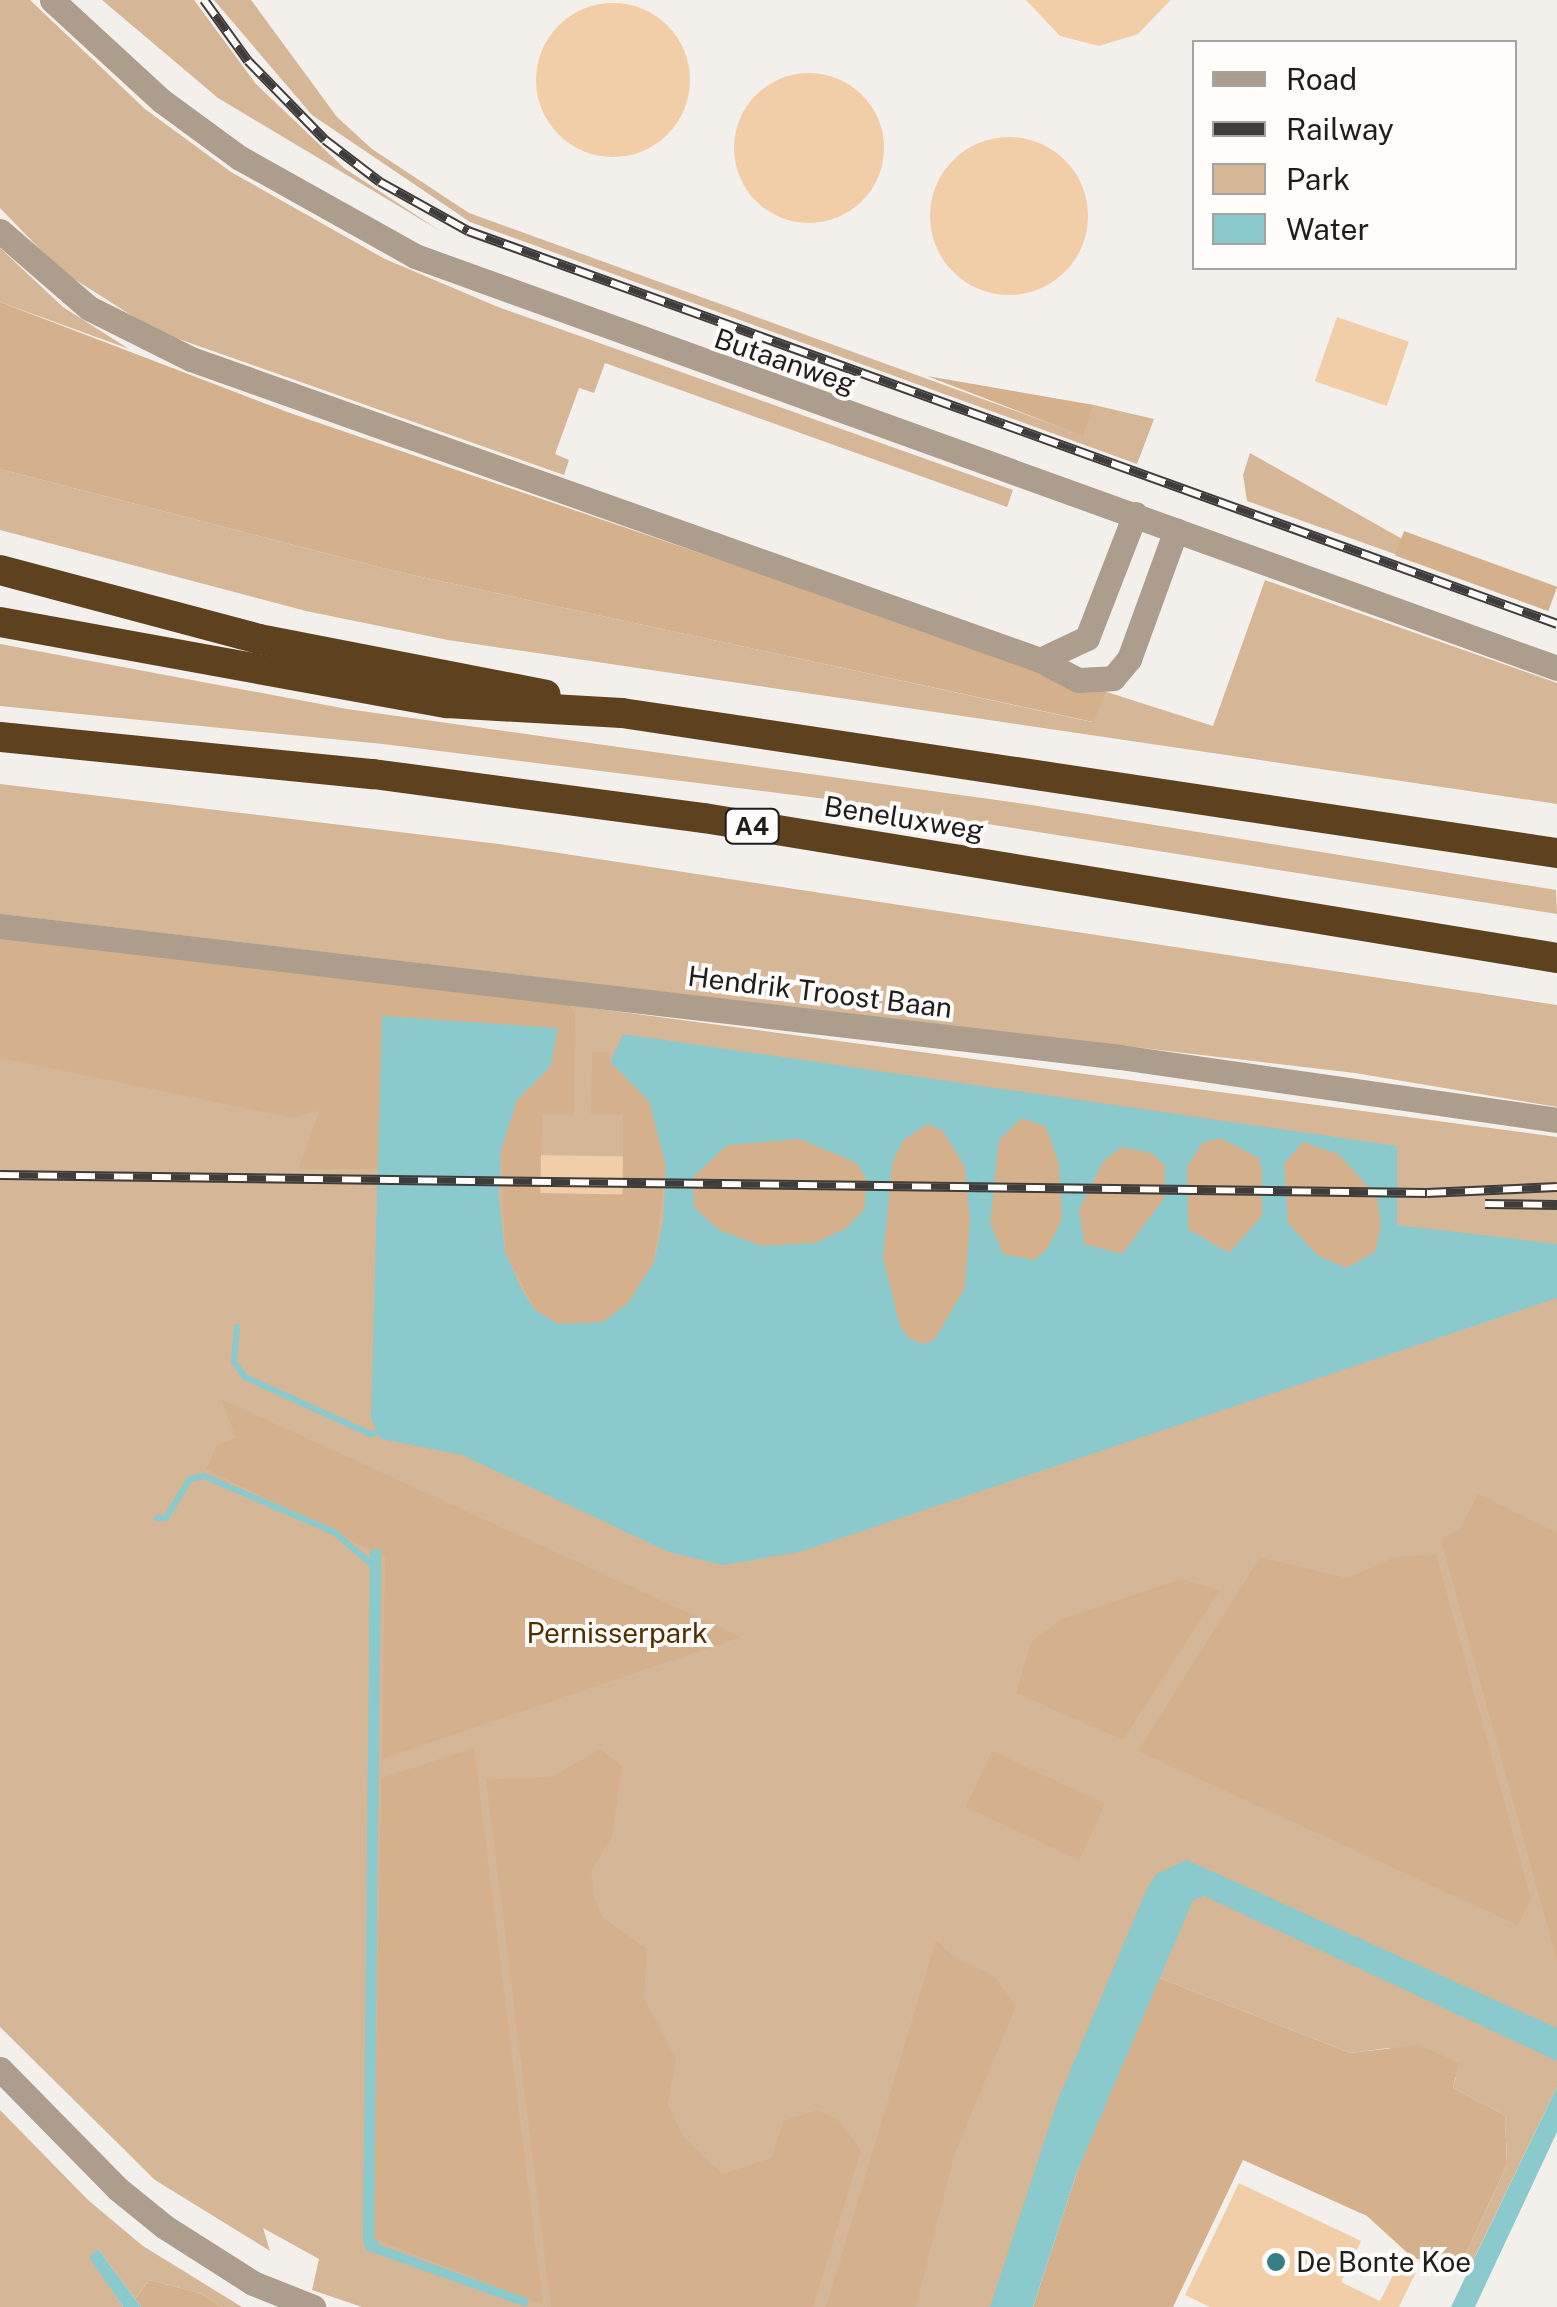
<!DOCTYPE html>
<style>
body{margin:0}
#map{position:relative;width:1557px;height:2307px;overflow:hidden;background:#f3efeb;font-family:"Public Sans",sans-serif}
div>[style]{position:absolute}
.green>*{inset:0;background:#d5b797}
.forest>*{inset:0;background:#d4b18c;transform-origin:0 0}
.water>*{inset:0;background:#8ac9cc}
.stream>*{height:6px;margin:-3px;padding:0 3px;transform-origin:3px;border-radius:3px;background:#8ac9cc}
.building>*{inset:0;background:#f1cea8;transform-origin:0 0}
.round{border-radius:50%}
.minor>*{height:25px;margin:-12.5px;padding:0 12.5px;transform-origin:12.5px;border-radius:12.5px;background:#ac9d8d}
.highway>*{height:30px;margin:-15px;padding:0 15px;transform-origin:15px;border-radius:15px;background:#5e411f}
.rail>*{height:10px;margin-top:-5px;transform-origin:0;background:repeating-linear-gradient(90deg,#fffcfa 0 19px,#3f3d3b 0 38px);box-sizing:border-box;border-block:2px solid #3f3d3b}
.dots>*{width:28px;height:28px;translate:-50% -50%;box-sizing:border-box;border:5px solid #fffcfa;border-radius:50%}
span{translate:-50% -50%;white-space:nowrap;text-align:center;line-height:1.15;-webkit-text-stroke:8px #fffcfa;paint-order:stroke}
.shield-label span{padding:2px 8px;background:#fffcfa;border:2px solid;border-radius:8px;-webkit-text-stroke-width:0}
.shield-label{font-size:25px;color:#1f1e1c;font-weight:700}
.street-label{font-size:28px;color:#1f1e1c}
.park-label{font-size:28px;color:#502f00}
.poi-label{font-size:28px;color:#1f1e1c}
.left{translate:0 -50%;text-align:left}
.legend{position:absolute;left:1192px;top:40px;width:325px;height:230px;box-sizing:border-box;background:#fffcfa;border:2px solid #a5a3a1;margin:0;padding:12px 18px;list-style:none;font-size:30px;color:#1f1e1c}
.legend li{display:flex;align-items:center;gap:20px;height:50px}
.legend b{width:50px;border:2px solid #a5a3a1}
</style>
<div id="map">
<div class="green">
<i style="clip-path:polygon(0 0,30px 0,145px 109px,231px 172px,385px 259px,498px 307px,1013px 490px,1007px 507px,605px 363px,594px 393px,579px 388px,555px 454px,569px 460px,564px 475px,156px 331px,60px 270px,0 208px)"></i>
<i style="clip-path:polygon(102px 0,194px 0,256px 84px,344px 168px,442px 232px,218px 98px)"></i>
<i style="clip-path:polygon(214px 0,251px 0,337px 117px,372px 149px,469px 213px,1082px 435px,1094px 405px,1154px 419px,1137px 464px,470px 222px,312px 115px)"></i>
<i style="clip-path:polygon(0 248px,63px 307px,129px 349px,0 302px)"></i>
<i style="clip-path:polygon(1250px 453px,1404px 540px,1403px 557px,1247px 501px,1243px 475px)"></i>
<i style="clip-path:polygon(0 469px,394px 571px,1092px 722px,1107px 692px,1213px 726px,1265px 580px,1557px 683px,1557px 804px,448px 640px,306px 611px,0 530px)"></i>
<i style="clip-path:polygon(0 644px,347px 709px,1025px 804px,1556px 890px,1557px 914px,842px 801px,383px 744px,0 706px)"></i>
<i style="clip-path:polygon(0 784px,499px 844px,1557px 1005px,1557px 1107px,1355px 1073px,0 914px)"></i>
<i style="clip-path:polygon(0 954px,375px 979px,1557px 1137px,1557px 2087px,1469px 2269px,1459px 2268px,1507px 2165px,1505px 2115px,1453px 2088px,1456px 2077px,1389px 2048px,1350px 2053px,1155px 1976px,1166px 1955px,1151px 1948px,1028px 2307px,362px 2307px,312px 2290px,319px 2259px,263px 2228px,270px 2251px,155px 2180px,0 2027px)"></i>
<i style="clip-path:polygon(0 2110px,88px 2200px,143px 2246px,242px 2307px,222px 2307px,200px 2293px,149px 2280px,135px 2299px,98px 2249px,90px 2257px,123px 2307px,0 2307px)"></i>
</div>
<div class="forest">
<i style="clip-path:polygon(0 302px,287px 412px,1107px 692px,1093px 722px,394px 571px,0 469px)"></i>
<i style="clip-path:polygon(927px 376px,1094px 405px,1083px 436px)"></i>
<i style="left:1404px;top:531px;width:163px;height:26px;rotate:20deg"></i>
<i style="clip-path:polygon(0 938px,567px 1003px,575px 1013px,574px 1115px,542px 1114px,541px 1192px,623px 1193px,623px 1115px,591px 1114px,592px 1053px,610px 1052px,610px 1063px,649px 1100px,666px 1166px,654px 1262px,628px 1303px,603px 1322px,558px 1324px,536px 1311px,505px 1252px,501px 1150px,517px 1100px,550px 1067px,557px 1028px,383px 1016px,378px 1169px,298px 1169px,319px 1111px,293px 1118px,0 1058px)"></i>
<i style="clip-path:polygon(1022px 1118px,1046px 1127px,1059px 1164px,1062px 1219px,1048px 1248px,1034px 1260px,1003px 1254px,990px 1223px,999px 1140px)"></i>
<i style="clip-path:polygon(928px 1124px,943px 1131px,966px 1168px,970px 1220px,965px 1288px,935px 1339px,925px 1344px,908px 1338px,899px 1322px,883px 1259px,892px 1164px,903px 1140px)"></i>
<i style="clip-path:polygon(1221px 1138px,1259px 1158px,1262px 1172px,1262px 1216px,1230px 1253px,1188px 1229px,1187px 1167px,1202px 1143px)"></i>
<i style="clip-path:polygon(800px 1139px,858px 1163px,867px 1180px,864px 1210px,845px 1229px,815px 1243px,762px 1246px,719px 1230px,695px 1208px,691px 1179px,727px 1145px)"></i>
<i style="clip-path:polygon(1303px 1141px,1338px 1154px,1377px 1196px,1381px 1225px,1375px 1252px,1345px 1268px,1317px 1255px,1288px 1223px,1284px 1164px)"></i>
<i style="clip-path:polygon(1122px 1147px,1151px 1153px,1165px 1165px,1164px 1199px,1122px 1254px,1084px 1244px,1079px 1209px,1103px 1161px)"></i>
<i style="clip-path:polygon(221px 1399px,741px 1637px,382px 1759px,385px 1557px,206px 1469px,217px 1445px,236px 1438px)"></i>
<i style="clip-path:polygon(1478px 1494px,1557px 1533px,1557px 1961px,1441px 1540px,1461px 1527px)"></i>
<i style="clip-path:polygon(1436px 1554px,1531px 1899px,1518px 1925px,1138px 1751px,1260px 1557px,1347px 1578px,1393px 1558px)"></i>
<i style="clip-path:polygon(1181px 1579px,1220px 1590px,1123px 1740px,1016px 1693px,1031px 1642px,1062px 1619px)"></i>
<i style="clip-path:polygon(474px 1748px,543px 2305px,373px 2238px,381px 1778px)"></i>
<i style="clip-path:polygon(600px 1749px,622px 1766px,612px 1837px,591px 1871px,594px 1896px,602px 1917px,647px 1949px,644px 1998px,676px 2059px,668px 2104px,683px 2136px,722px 2174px,771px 2158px,784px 2120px,818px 2110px,839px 2121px,861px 2150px,813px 2307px,551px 2307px,486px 1779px,552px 1777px)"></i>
<i style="left:992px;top:1751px;width:125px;height:62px;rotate:25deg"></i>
<i style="clip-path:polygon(936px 1940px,952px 1956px,994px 1976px,1016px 2006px,954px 2156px,916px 2307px,826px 2307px)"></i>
<i style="clip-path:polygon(1155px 1976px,1350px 2053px,1419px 2045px,1459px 2063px,1453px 2088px,1505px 2115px,1507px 2165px,1459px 2268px,1413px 2258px,1367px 2216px,1243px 2160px,1173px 2307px,1033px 2307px,1077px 2172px)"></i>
<i style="clip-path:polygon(149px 2280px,200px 2293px,222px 2307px,141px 2307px,135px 2299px)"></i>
</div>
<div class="water">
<i style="clip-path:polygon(evenodd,382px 1016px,558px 1028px,550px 1067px,517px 1100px,501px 1150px,499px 1197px,505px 1252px,523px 1292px,536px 1311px,558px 1324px,603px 1322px,628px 1303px,654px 1262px,663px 1223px,666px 1166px,649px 1101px,610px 1062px,623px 1034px,1397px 1146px,1397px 1225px,1557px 1244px,1557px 1298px,799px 1552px,723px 1565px,669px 1552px,462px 1455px,381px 1439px,371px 1418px,382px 1016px,1022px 1118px,1046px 1127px,1059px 1164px,1062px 1219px,1048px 1248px,1034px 1260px,1003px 1254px,990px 1223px,999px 1140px,1022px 1118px,382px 1016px,928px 1124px,943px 1131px,965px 1167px,970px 1220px,965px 1288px,935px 1339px,924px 1344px,908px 1338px,899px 1322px,883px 1258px,892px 1164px,903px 1140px,928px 1124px,382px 1016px,1220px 1138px,1259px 1158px,1262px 1172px,1262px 1216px,1229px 1253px,1188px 1229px,1187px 1167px,1202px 1143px,1220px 1138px,382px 1016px,800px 1139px,857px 1163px,867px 1180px,864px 1210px,845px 1229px,815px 1243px,762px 1246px,719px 1230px,695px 1208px,691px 1179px,727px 1145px,800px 1139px,382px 1016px,1303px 1142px,1338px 1154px,1377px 1196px,1381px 1225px,1375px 1252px,1346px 1268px,1317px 1255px,1288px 1223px,1284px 1164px,1303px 1142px,382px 1016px,1122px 1147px,1151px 1153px,1165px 1165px,1164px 1199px,1122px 1254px,1084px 1244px,1079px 1210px,1103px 1161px,1122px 1147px)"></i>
<i style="clip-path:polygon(381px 1549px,374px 2237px,380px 2245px,529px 2299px,526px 2307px,366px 2250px,363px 2241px,370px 1550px)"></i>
<i style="clip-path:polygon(1187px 1860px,1557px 2028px,1557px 2061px,1204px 1896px,1193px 1900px,1077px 2172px,1033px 2307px,990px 2307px,1059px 2097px,1146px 1891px,1156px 1874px)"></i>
<i style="clip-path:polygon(1557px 2087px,1557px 2132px,1475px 2307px,1451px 2307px)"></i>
<i style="clip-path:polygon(98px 2249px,135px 2299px,141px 2307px,123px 2307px,89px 2257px)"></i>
</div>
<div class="stream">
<i style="left:237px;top:1327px;width:35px;rotate:95deg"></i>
<i style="left:234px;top:1362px;width:19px;rotate:54deg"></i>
<i style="left:245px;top:1377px;width:137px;rotate:24.5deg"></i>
<i style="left:370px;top:1434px;width:8px;rotate:-14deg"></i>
<i style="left:157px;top:1518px;width:9px"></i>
<i style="left:166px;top:1518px;width:46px;rotate:-58.4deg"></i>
<i style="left:190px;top:1479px;width:14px;rotate:-12deg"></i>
<i style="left:204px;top:1476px;width:142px;rotate:23.3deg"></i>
<i style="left:334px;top:1532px;width:48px;rotate:40.7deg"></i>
</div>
<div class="building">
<i style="clip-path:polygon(1026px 0,1171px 0,1138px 34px,1099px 46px,1060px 36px)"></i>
<i class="round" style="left:536px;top:3px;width:154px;height:154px"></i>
<i class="round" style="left:734px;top:73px;width:150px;height:150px"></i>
<i class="round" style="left:930px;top:137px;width:158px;height:158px"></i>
<i style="left:1337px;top:317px;width:76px;height:68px;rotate:19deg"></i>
<i style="left:541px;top:1155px;width:82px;height:38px;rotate:1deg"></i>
<i style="clip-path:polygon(1239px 2183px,1361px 2241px,1341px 2282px,1380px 2301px,1399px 2263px,1416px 2272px,1399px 2307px,1210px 2307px,1185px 2295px)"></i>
</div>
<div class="minor">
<i style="left:52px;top:0;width:149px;rotate:42.6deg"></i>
<i style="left:162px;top:101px;width:97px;rotate:36.2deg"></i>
<i style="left:240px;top:158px;width:201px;rotate:29.2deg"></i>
<i style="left:415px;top:256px;width:1214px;rotate:19.84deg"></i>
<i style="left:0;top:231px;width:118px;rotate:40.9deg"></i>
<i style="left:89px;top:308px;width:114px;rotate:26.6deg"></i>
<i style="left:191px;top:359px;width:901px;rotate:19.52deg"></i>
<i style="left:1040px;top:660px;width:43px;rotate:27.8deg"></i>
<i style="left:1078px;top:680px;width:35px;rotate:-3deg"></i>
<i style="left:1113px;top:678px;width:25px;rotate:-50deg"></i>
<i style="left:1129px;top:659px;width:137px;rotate:-70deg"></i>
<i style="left:1040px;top:660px;width:52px;rotate:-25.1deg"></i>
<i style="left:1087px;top:638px;width:133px;rotate:-68.8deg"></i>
<i style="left:0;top:926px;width:1128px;rotate:6.67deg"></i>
<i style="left:1120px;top:1057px;width:442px;rotate:8.2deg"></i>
<i style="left:0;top:2069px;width:168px;rotate:45.5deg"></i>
<i style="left:118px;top:2189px;width:60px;rotate:39deg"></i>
<i style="left:165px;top:2227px;width:104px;rotate:32.5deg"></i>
<i style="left:253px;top:2283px;width:65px;rotate:21.8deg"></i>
</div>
<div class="highway">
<i style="left:0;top:570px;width:268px;rotate:14.9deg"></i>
<i style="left:259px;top:639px;width:292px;rotate:11deg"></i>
<i style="left:0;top:622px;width:454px;rotate:10.3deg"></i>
<i style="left:447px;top:703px;width:175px;rotate:3.3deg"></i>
<i style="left:622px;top:713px;width:945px;rotate:8.52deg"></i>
<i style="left:0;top:737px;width:375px;rotate:5.7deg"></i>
<i style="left:373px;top:774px;width:334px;rotate:7.6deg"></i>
<i style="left:704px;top:818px;width:864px;rotate:9.32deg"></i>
</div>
<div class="rail">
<i style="left:204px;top:0;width:75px;rotate:54.2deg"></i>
<i style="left:248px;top:61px;width:110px;rotate:45.7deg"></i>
<i style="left:325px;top:140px;width:69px;rotate:37.4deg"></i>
<i style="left:380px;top:182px;width:101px;rotate:29.1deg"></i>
<i style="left:468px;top:231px;width:1158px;rotate:19.84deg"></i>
<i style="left:0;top:1175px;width:1427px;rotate:0.72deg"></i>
<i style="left:1427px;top:1193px;width:130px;rotate:-2.6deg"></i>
<i style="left:1485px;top:1204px;width:72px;rotate:0.8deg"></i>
</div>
<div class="dots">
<i style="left:1276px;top:2262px;background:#357e82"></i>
</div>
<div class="shield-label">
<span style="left:752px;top:826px">A4</span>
</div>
<div class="street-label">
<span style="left:785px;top:361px;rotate:19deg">Butaanweg</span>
<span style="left:904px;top:818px;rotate:9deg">Beneluxweg</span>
<span style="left:820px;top:992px;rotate:7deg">Hendrik Troost Baan</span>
</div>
<div class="park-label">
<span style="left:617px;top:1633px">Pernisserpark</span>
</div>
<div class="poi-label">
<span class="left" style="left:1296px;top:2262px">De Bonte Koe</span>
</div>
<ul class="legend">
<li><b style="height:12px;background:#ac9d8d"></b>Road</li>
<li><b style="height:12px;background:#3f3d3b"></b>Railway</li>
<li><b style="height:28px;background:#d5b797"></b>Park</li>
<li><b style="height:28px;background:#8ac9cc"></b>Water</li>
</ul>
</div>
